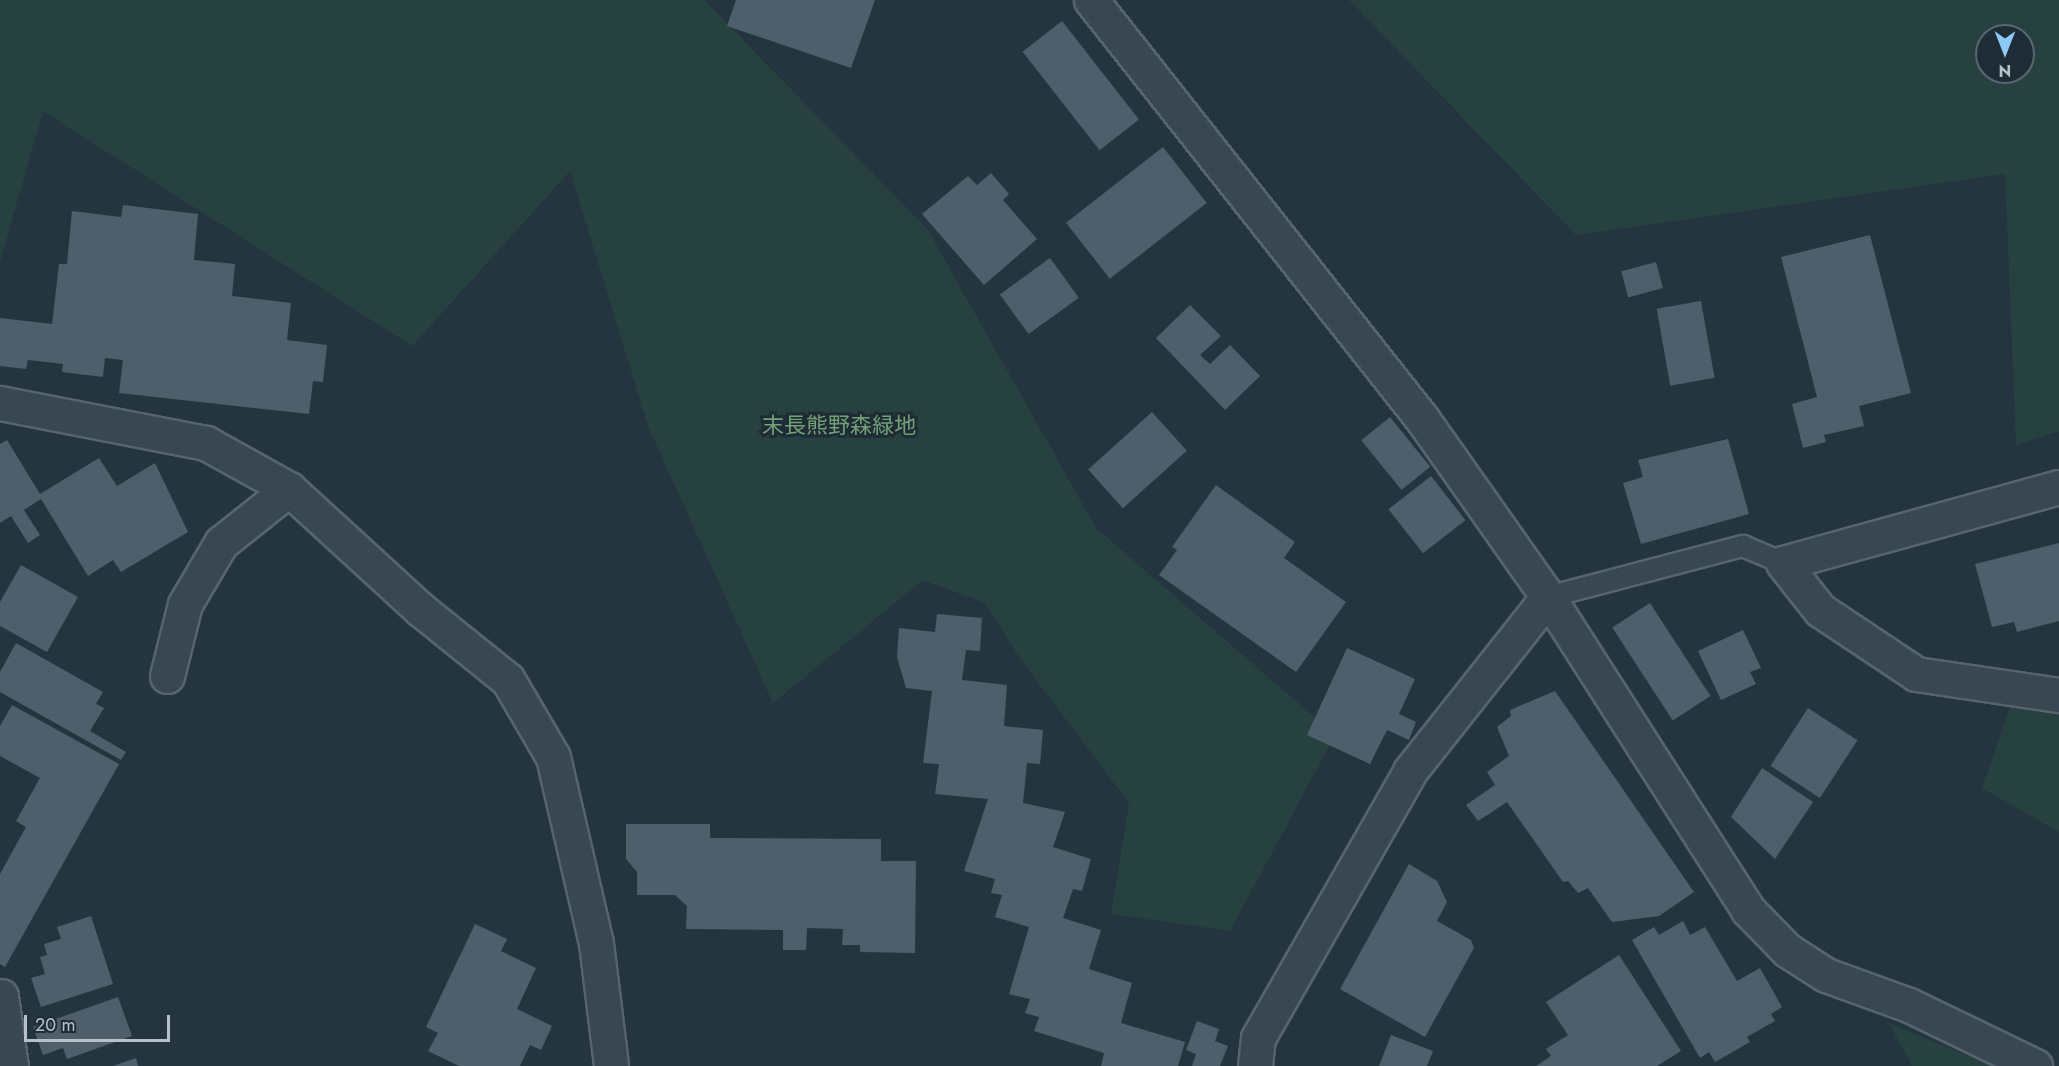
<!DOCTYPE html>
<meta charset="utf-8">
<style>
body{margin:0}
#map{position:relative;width:2059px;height:1066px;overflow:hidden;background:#253540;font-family:Jost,"Noto Sans JP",sans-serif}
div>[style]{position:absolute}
.green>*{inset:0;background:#274140}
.building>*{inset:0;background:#4e5f6b;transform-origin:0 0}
.roads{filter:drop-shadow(2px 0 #57646d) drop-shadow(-2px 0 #57646d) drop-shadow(0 2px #57646d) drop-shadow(0 -2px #57646d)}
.lane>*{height:20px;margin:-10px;padding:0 10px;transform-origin:10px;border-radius:10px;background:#394750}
.street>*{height:33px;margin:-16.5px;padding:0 16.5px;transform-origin:16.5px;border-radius:16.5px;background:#394750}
span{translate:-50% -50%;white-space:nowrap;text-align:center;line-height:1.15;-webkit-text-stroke:6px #1e2c35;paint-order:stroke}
.park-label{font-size:22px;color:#74a077}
.north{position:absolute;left:1975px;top:24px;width:60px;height:60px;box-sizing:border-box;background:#1e2c35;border:2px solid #5b6871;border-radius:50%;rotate:180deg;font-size:16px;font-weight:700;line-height:24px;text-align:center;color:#b6c1ca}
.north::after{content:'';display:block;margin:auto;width:21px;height:27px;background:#8dc9f8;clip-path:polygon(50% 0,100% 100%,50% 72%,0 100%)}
.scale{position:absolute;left:24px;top:1015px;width:146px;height:27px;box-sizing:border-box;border:3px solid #b6c1ca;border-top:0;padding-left:8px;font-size:18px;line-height:21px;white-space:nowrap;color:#b6c1ca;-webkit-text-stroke:4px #1e2c35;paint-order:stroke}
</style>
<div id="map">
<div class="green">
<i style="clip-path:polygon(0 0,704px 0,928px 230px,1096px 528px,1335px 735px,1230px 931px,1111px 914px,1129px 803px,1021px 660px,985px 603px,923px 580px,773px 703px,648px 426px,570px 171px,412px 346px,43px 111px,0 262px)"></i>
<i style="clip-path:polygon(evenodd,1349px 0,2059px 0,2059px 431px,2016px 445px,2005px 174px,1576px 235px,1349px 0,1987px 36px,2023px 36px,2023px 72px,1987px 72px,1987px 36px)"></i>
<i style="clip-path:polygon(2011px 705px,2059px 715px,2059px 832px,1982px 788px)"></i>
<i style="clip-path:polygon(1889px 1023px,1993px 1066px,1912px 1066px)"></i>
</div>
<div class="building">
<i style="clip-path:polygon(736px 0,875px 0,851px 68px,727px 26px)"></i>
<i style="left:1062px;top:21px;width:125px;height:50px;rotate:52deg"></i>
<i style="left:1163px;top:147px;width:71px;height:123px;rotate:52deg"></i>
<i style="clip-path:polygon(991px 173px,1009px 194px,1003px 200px,1037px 239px,984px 285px,922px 214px,968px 176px,977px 185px)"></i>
<i style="clip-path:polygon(123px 205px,198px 214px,194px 260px,235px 264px,232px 296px,291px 303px,287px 340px,327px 345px,323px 382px,313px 381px,309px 414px,119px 393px,123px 360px,105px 358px,103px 377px,62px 372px,63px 364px,28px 360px,26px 369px,0 366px,0 318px,52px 324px,59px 264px,67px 264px,72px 211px,121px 217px)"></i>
<i style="clip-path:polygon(1870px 235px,1911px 393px,1859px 406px,1864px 426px,1824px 435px,1826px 442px,1803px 448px,1792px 404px,1817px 397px,1781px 257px)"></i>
<i style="left:1050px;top:258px;width:49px;height:62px;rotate:54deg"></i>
<i style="left:1656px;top:262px;width:27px;height:36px;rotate:75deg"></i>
<i style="left:1701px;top:301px;width:78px;height:45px;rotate:80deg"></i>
<i style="clip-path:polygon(1190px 305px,1221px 336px,1200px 355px,1210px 364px,1230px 345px,1260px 376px,1225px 410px,1156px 338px)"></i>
<i style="left:1152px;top:412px;width:52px;height:86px;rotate:48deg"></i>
<i style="left:1390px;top:417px;width:64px;height:37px;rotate:51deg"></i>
<i style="clip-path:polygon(1728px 439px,1749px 514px,1641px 544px,1623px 483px,1643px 477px,1638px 460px)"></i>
<i style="clip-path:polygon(7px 440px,40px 494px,99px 458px,117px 486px,155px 463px,188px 532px,121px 572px,113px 560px,88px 576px,41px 499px,24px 510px,40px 535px,28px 543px,11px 516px,0 523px,0 444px)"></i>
<i style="left:1431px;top:476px;width:56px;height:54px;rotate:52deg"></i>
<i style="clip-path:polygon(1216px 485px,1295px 542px,1284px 558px,1346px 602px,1296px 672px,1159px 575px,1177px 550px,1172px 547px)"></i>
<i style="clip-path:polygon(2059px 543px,2059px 621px,2017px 632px,2014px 622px,1992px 627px,1975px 564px)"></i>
<i style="clip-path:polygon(21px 565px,78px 597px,47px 652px,0 626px,0 602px)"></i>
<i style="left:1650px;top:603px;width:111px;height:45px;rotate:57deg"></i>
<i style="clip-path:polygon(937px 614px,982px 618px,980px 651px,966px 650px,962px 680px,1007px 685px,1004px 726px,1043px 730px,1040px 764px,1027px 763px,1023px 803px,1065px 812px,1053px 847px,1091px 859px,1082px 891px,1073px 889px,1063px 918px,1101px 930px,1089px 969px,1132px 983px,1121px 1023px,1185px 1042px,1178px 1066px,1101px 1066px,1104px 1053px,1034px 1031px,1039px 1017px,1025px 1013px,1030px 999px,1009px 994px,1029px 927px,995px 917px,1002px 895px,991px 893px,995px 879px,964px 871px,988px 799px,935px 794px,939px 764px,923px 763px,932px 691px,906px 688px,897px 657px,899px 628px,935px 632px)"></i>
<i style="clip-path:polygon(1743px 630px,1761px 668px,1750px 672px,1756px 684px,1721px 700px,1698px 651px)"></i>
<i style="clip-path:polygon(16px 643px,103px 692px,96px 704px,104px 708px,90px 731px,126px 752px,121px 760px,0 692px,0 672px)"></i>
<i style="clip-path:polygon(1347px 648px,1415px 679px,1399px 714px,1416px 722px,1409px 740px,1387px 730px,1370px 764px,1307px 735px)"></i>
<i style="clip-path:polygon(1555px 691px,1694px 892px,1659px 916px,1612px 922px,1588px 888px,1578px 893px,1568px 881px,1563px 882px,1507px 802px,1478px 821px,1466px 805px,1495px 785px,1487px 772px,1509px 756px,1497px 727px,1511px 716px,1510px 710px)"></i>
<i style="clip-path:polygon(12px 705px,119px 764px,5px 967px,0 964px,0 874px,26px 827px,16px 821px,40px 778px,0 756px,0 726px)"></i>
<i style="left:1808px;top:708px;width:59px;height:69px;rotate:33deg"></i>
<i style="clip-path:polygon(1762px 768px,1813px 802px,1775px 859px,1731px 817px)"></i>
<i style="clip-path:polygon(626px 824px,710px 824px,710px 838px,881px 839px,881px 861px,916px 861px,915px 953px,860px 952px,860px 945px,842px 945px,843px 929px,807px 928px,806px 950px,783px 950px,783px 930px,686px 929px,687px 906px,675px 895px,637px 895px,637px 872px,626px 859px)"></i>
<i style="clip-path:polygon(1409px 864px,1437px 881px,1447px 902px,1437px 921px,1471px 940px,1474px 948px,1425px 1037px,1340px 989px)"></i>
<i style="clip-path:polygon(91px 916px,113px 984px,41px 1007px,31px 978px,45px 974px,40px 957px,47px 955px,44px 944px,61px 939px,57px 927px)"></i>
<i style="clip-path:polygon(1683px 921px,1690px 935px,1705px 927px,1737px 981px,1760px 968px,1782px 1007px,1771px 1014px,1775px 1021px,1747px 1037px,1750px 1042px,1715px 1062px,1709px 1052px,1700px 1058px,1632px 940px,1654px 927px,1659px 935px)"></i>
<i style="clip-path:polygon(475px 924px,507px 939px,501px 951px,536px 968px,517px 1009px,552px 1026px,541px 1050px,530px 1045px,520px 1066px,459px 1066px,428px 1051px,438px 1033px,426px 1027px)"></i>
<i style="clip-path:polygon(1619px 955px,1681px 1051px,1657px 1066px,1536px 1066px,1551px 1056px,1546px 1049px,1568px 1035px,1546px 1002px)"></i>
<i style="clip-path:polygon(118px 997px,132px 1036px,67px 1059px,63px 1048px,43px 1055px,33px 1027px)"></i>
<i style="clip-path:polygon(1197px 1021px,1219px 1029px,1215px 1041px,1228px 1046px,1220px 1066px,1192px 1066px,1196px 1054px,1186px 1050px)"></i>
<i style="clip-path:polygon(1391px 1035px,1433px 1051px,1427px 1066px,1379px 1066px)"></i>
<i style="clip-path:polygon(136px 1058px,138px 1066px,113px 1066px)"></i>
</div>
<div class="roads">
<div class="lane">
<i style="left:1548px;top:597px;width:202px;rotate:-14.7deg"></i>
<i style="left:1743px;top:546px;width:43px;rotate:23deg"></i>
</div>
<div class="street">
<i style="left:1091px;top:0;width:535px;rotate:51.67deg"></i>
<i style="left:1423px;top:420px;width:217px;rotate:54.8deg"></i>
<i style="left:1548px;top:597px;width:371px;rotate:57.4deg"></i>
<i style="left:1748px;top:910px;width:56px;rotate:45.7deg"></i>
<i style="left:1787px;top:950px;width:46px;rotate:32.7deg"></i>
<i style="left:1826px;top:975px;width:88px;rotate:19.9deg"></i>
<i style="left:1909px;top:1005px;width:140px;rotate:25.8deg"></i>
<i style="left:0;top:403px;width:210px;rotate:11deg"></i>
<i style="left:206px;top:443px;width:95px;rotate:29deg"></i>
<i style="left:289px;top:489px;width:178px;rotate:42.5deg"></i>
<i style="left:420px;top:609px;width:113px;rotate:38.9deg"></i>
<i style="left:508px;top:680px;width:89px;rotate:59.7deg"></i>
<i style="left:553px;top:757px;width:191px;rotate:77deg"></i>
<i style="left:596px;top:943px;width:124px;rotate:83deg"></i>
<i style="left:2059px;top:487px;width:286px;rotate:164.6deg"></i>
<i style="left:1783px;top:563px;width:60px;rotate:51.8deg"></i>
<i style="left:1820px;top:610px;width:115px;rotate:33.7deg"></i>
<i style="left:1916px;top:674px;width:145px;rotate:8.4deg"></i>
<i style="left:167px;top:676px;width:74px;rotate:-76deg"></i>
<i style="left:185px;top:604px;width:71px;rotate:-59.5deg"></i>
<i style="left:221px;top:543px;width:87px;rotate:-38.5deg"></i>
<i style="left:1px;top:996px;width:71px;rotate:81.9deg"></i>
<i style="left:1255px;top:1066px;width:28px;rotate:-84deg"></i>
<i style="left:1258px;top:1038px;width:307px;rotate:-60.3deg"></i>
<i style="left:1410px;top:771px;width:222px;rotate:-51.6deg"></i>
</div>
</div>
<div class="park-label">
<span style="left:839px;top:426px">末長熊野森緑地</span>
</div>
<div class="north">N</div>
<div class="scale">20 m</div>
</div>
